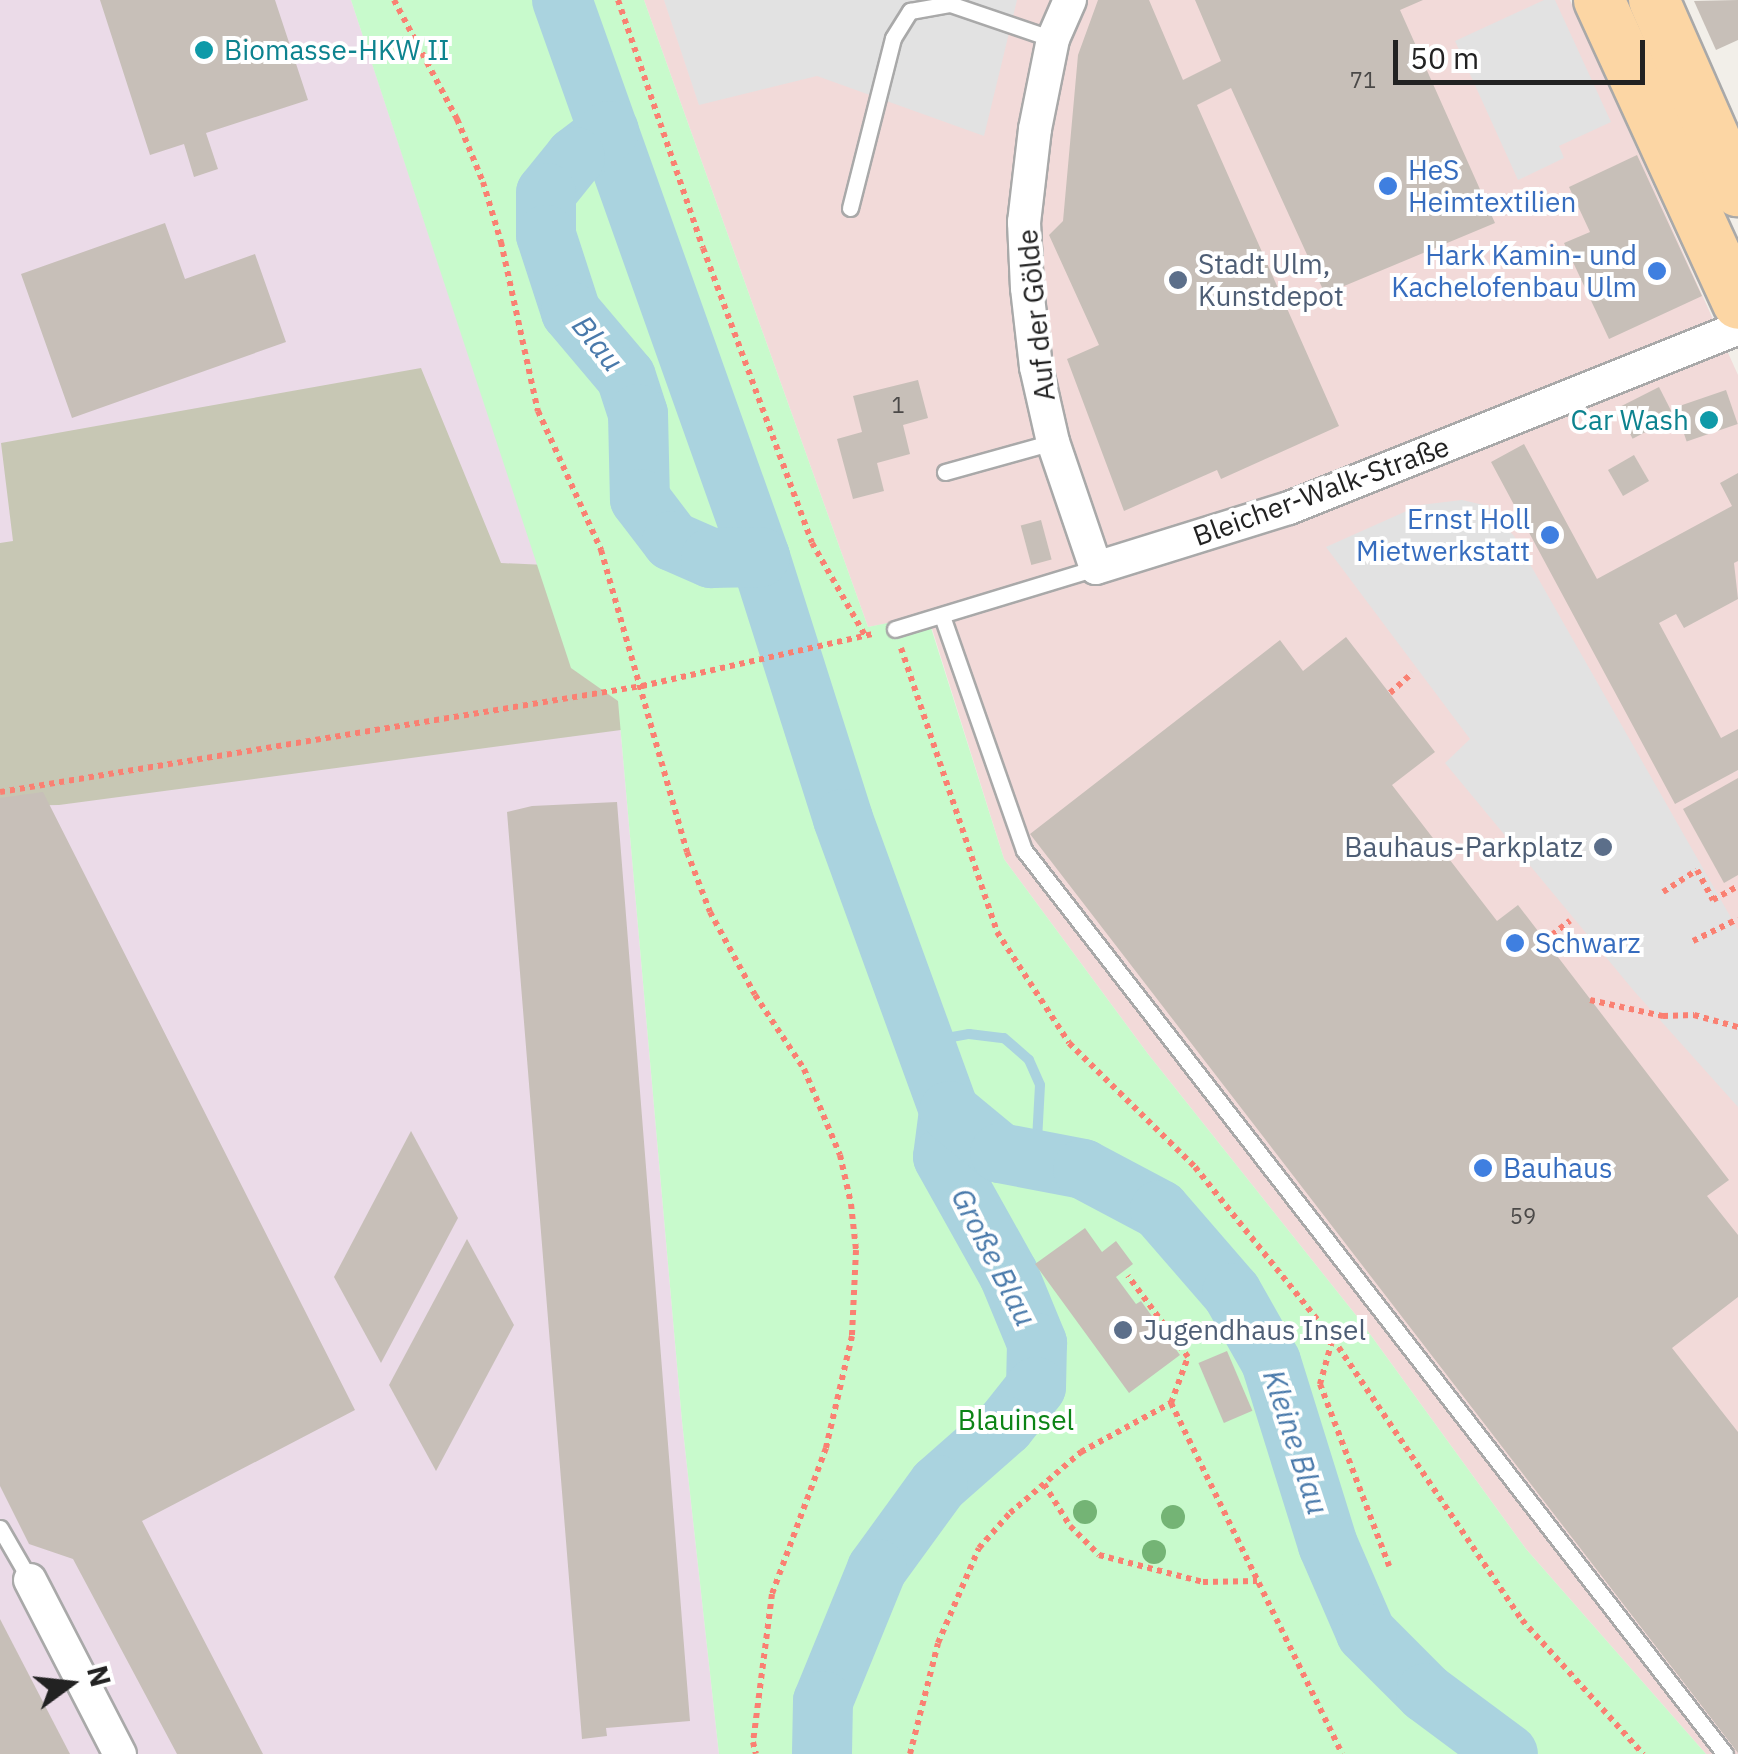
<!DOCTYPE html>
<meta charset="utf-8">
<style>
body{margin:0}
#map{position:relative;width:1738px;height:1754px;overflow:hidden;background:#f2efe9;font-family:"IBM Plex Sans",sans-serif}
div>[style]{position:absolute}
.commercial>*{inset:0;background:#f2dad9}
.industrial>*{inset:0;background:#ebdbe8}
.construction>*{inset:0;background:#c7c7b4}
.park>*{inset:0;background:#c8facc}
.parking>*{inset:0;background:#e2e2e2}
.stream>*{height:10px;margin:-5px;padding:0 5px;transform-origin:5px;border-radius:5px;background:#aad3df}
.river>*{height:60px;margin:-30px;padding:0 30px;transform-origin:30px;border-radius:30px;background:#aad3df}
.building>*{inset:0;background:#c7bfb8;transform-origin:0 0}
.path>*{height:6px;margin-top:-3px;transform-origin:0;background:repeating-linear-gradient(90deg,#fa8072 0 5px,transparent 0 10px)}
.roads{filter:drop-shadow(2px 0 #a9a9a9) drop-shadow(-2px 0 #a9a9a9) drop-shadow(0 2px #a9a9a9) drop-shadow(0 -2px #a9a9a9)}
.service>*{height:15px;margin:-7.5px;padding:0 7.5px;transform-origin:7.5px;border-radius:7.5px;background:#fff}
.minor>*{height:32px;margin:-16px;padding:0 16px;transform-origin:16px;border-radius:16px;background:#fff}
.primary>*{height:50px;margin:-25px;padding:0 25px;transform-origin:25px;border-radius:25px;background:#fcd6a4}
.trees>*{width:24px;height:24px;margin:-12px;border-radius:50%;background:#74b475}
.dots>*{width:28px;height:28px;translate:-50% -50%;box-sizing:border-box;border:5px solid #fff;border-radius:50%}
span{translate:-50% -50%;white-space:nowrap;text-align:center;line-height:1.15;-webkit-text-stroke:8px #fff;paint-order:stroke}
.number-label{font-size:22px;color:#4b4948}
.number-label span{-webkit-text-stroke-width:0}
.culture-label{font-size:28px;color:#0d838f}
.left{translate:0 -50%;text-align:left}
.right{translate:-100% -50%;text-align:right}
.shop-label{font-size:28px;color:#366cbe}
.service-label{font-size:28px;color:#4e5e75}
.street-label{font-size:28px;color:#222}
.park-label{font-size:28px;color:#0c8416}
.water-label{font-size:30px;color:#4a7aab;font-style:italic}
.north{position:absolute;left:20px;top:1634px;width:100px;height:100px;-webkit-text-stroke:8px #fff;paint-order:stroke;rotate:75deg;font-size:28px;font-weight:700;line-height:40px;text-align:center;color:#222}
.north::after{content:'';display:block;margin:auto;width:35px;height:45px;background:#222;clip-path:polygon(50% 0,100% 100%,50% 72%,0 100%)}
.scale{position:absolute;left:1393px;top:40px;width:252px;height:45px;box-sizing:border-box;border:5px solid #222;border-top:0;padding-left:12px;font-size:30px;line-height:35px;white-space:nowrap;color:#222;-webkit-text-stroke:8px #fff;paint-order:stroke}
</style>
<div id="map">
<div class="commercial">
<i style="clip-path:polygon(644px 0,1570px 0,1738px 375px,1738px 1754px,1706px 1754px,1526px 1549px,1359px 1319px,1148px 1054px,1004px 859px,928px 616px,868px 627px)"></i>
</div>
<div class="industrial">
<i style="clip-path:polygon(0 0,351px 0,543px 579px,618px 701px,682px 1421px,719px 1754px,0 1754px)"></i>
</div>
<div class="construction">
<i style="clip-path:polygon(421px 368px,501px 563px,591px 567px,636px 728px,59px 805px,0 806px,0 543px,13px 541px,1px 443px)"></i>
</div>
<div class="park">
<i style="clip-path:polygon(351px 0,644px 0,868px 627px,927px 615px,1004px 859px,1148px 1054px,1359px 1319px,1526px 1549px,1706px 1754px,719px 1754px,682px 1421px,618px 701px,571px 668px)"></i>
</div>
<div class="parking">
<i style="clip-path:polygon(664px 0,1017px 0,984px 136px,817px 76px,699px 105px)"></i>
<i style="clip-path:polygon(1544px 0,1555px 0,1611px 122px,1559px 146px,1564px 158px,1518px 180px,1455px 41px)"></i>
<i style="clip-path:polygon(1462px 500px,1488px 506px,1514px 536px,1738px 930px,1738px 1107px,1634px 991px,1445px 763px,1470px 739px,1326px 547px,1420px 505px)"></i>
</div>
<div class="stream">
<i style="left:924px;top:1042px;width:46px;rotate:-10.1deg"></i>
<i style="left:969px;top:1034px;width:35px;rotate:7deg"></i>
<i style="left:1004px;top:1038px;width:33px;rotate:41deg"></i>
<i style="left:1029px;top:1060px;width:27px;rotate:66deg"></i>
<i style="left:1040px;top:1085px;width:75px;rotate:93.1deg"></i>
</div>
<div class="river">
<i style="left:562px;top:0;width:591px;rotate:70.43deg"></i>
<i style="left:760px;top:557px;width:275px;rotate:72.4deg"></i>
<i style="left:843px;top:819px;width:311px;rotate:70deg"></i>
<i style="left:949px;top:1111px;width:46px;rotate:97.4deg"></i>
<i style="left:943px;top:1157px;width:135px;rotate:60.8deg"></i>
<i style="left:1009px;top:1275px;width:74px;rotate:67.6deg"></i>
<i style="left:1037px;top:1343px;width:44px;rotate:91.3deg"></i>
<i style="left:1036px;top:1387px;width:50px;rotate:128.5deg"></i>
<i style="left:1005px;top:1426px;width:89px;rotate:138.6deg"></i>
<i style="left:938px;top:1485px;width:104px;rotate:126deg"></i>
<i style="left:877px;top:1569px;width:143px;rotate:112.2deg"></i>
<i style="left:823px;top:1701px;width:53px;rotate:91.1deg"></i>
<i style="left:609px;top:131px;width:43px;rotate:142.6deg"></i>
<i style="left:575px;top:157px;width:46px;rotate:128.9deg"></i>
<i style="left:546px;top:193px;width:42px;rotate:90deg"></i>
<i style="left:546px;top:235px;width:81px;rotate:72deg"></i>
<i style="left:571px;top:312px;width:85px;rotate:49.8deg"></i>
<i style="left:626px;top:377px;width:39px;rotate:72deg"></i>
<i style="left:638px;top:414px;width:85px;rotate:88.7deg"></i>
<i style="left:640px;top:499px;width:53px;rotate:52.7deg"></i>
<i style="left:672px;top:541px;width:43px;rotate:23.6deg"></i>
<i style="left:711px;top:558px;width:49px;rotate:-1.2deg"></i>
<i style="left:949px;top:1111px;width:66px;rotate:39.5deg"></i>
<i style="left:1000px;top:1153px;width:85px;rotate:10.9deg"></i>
<i style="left:1083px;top:1169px;width:87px;rotate:28deg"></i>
<i style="left:1160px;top:1210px;width:110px;rotate:49.1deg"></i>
<i style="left:1232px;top:1293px;width:79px;rotate:60.5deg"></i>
<i style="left:1271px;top:1362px;width:192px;rotate:72.7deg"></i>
<i style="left:1328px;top:1545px;width:96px;rotate:66.6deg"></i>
<i style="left:1366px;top:1633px;width:85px;rotate:45deg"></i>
<i style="left:1426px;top:1693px;width:102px;rotate:36.6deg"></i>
</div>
<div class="building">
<i style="clip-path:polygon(100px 0,275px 0,308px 100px,206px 133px,218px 169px,194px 177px,184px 144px,150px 155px)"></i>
<i style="clip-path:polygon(1098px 0,1149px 0,1183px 80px,1221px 61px,1195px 0,1423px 0,1400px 10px,1495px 223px,1325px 294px,1231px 88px,1197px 105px,1339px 426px,1221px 479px,1217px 470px,1124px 511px,1067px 359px,1099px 345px,1049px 235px,1063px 221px,1078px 55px)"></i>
<i style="clip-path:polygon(1738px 0,1738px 40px,1716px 50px,1694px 1px)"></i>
<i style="clip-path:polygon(1637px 155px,1702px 296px,1609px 339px,1564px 243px,1590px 232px,1569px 187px)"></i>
<i style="clip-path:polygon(165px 223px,185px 279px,255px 254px,286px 342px,72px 418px,21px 274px)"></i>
<i style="clip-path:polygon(918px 380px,928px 418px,903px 425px,910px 454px,877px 463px,884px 491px,853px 499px,837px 439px,862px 432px,853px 396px)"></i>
<i style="left:1659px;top:387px;width:34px;height:47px;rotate:63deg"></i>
<i style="left:1726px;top:390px;width:36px;height:54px;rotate:71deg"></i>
<i style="clip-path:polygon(1524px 444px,1597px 579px,1732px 506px,1720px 483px,1738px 473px,1738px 561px,1734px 563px,1738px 599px,1684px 628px,1676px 614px,1659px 623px,1721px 738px,1738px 729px,1738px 770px,1675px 804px,1491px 462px)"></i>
<i style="left:1634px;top:455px;width:30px;height:30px;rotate:60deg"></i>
<i style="left:1041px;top:520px;width:41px;height:21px;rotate:75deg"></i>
<i style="clip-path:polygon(1346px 637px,1435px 752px,1392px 785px,1497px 921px,1518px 905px,1729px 1180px,1707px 1196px,1738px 1235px,1738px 1297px,1672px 1348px,1738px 1432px,1738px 1753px,1030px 834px,1280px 640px,1303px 671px)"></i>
<i style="clip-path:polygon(1738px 778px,1738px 875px,1724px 883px,1683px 809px)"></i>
<i style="clip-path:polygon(43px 792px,355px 1410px,142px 1521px,263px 1754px,177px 1754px,73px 1559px,29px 1544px,0 1486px,0 798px)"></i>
<i style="clip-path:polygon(617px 802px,690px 1721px,606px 1728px,607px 1736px,582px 1739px,507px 812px,532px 806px)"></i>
<i style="clip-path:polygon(411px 1131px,458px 1218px,381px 1363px,334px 1277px)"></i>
<i style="clip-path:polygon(1085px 1228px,1102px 1252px,1116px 1241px,1133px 1264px,1116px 1277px,1136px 1304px,1141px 1301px,1180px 1355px,1129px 1393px,1035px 1264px)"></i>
<i style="clip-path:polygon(467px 1239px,514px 1325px,436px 1471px,389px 1385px)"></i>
<i style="left:1227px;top:1351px;width:65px;height:31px;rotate:67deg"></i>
<i style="clip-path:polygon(0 1619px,70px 1754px,0 1754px)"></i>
</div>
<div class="path">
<i style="left:394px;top:0;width:135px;rotate:62.1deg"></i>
<i style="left:457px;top:119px;width:68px;rotate:67.6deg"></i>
<i style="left:483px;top:182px;width:63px;rotate:73.3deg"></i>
<i style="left:501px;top:242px;width:173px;rotate:77.7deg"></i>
<i style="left:538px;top:411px;width:153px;rotate:65.6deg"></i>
<i style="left:601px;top:550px;width:314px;rotate:74.1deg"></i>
<i style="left:687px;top:852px;width:64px;rotate:69deg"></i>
<i style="left:710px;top:912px;width:94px;rotate:61.5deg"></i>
<i style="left:755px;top:995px;width:89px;rotate:56.5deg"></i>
<i style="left:804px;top:1069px;width:93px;rotate:67.3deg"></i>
<i style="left:840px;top:1155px;width:50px;rotate:77.3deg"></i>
<i style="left:851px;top:1204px;width:46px;rotate:83.8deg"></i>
<i style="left:856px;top:1250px;width:86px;rotate:92.7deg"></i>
<i style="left:852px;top:1336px;width:115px;rotate:103.1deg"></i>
<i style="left:826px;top:1448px;width:156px;rotate:110.3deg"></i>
<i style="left:772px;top:1594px;width:149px;rotate:97.3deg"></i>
<i style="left:753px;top:1742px;width:12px;rotate:76deg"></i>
<i style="left:618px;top:0;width:262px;rotate:71.1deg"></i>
<i style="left:703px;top:248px;width:314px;rotate:69.7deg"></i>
<i style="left:812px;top:543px;width:106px;rotate:60.1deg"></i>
<i style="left:901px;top:648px;width:300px;rotate:71.3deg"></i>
<i style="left:997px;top:932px;width:132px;rotate:57deg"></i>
<i style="left:1069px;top:1043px;width:177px;rotate:44.5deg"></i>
<i style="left:1195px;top:1167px;width:221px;rotate:51.3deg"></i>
<i style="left:1333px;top:1339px;width:339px;rotate:56.1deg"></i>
<i style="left:1522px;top:1620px;width:181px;rotate:47.9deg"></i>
<i style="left:1390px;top:693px;width:30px;rotate:-42deg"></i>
<i style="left:0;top:792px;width:651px;rotate:-9.38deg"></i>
<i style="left:642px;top:686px;width:237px;rotate:-12.7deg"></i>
<i style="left:1663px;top:892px;width:40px;rotate:-32.9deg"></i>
<i style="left:1697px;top:870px;width:34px;rotate:62deg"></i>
<i style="left:1713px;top:900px;width:29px;rotate:-29deg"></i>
<i style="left:1544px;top:941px;width:33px;rotate:-38deg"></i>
<i style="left:1693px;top:941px;width:50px;rotate:-26.1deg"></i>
<i style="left:1590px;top:1000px;width:75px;rotate:12.4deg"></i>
<i style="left:1663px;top:1016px;width:31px;rotate:-2deg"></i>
<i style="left:1694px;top:1015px;width:46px;rotate:15.3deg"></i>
<i style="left:1332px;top:1341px;width:45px;rotate:105.6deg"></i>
<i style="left:1320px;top:1384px;width:195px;rotate:69.2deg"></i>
<i style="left:1171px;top:1403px;width:390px;rotate:64deg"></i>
<i style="left:1044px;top:1484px;width:49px;rotate:58.2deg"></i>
<i style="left:1070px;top:1526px;width:41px;rotate:45deg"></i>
<i style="left:1099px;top:1555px;width:107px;rotate:14.6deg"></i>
<i style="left:1203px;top:1582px;width:54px;rotate:-1.1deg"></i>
<i style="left:910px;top:1754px;width:114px;rotate:-75.8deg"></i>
<i style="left:938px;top:1643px;width:103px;rotate:-66.7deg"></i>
<i style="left:979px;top:1548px;width:47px;rotate:-48.5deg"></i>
<i style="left:1010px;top:1513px;width:94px;rotate:-40.7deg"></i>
<i style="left:1081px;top:1452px;width:102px;rotate:-28.6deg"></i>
<i style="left:1171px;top:1403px;width:49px;rotate:-69.7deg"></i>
<i style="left:1188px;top:1357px;width:101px;rotate:-126.5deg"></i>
</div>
<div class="roads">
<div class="service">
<i style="left:850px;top:208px;width:175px;rotate:-75.8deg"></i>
<i style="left:893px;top:38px;width:32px;rotate:-58deg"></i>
<i style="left:910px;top:11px;width:41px;rotate:-9.9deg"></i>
<i style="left:950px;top:4px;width:109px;rotate:18.8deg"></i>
<i style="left:945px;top:472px;width:112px;rotate:-15.5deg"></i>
<i style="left:942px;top:616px;width:248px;rotate:70.7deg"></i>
<i style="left:1024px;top:850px;width:1144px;rotate:52.21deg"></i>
<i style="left:895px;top:629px;width:210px;rotate:-16.9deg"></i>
<i style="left:0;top:1528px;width:60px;rotate:60deg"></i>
</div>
<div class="minor">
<i style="left:1070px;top:0;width:43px;rotate:113.6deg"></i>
<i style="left:1053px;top:39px;width:92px;rotate:101.3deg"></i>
<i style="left:1035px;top:129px;width:94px;rotate:96.7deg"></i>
<i style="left:1024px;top:222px;width:66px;rotate:87.4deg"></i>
<i style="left:1027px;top:288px;width:80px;rotate:83.5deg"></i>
<i style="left:1036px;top:367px;width:77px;rotate:77.2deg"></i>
<i style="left:1053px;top:442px;width:133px;rotate:71.2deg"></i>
<i style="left:1096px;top:568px;width:202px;rotate:-17.3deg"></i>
<i style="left:1289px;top:508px;width:484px;rotate:-21.8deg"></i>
<i style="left:30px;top:1580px;width:196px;rotate:62.7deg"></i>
</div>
<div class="primary">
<i style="left:1599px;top:0;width:334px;rotate:65.4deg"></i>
<i style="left:1654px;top:0;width:209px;rotate:66.3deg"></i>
</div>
</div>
<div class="trees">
<i style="left:1085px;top:1512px"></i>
<i style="left:1173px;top:1517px"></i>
<i style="left:1154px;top:1552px"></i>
</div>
<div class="dots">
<i style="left:204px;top:50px;background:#0f9aa8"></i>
<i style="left:1388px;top:186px;background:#3f7fe0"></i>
<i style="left:1657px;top:271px;background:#3f7fe0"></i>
<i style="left:1178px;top:280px;background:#5c6f8a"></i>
<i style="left:1709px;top:420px;background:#0f9aa8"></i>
<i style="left:1550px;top:535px;background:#3f7fe0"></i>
<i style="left:1603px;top:847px;background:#5c6f8a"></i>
<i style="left:1515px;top:943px;background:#3f7fe0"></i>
<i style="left:1483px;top:1168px;background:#3f7fe0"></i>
<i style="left:1123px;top:1330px;background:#5c6f8a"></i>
</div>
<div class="number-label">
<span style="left:1363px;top:80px">71</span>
<span style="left:898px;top:405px">1</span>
<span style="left:1523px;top:1216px">59</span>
</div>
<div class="culture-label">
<span class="left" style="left:224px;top:50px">Biomasse-HKW II</span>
<span class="right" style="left:1689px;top:420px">Car Wash</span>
</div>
<div class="shop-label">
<span class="left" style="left:1408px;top:186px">HeS<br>Heimtextilien</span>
<span class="right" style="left:1637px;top:271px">Hark Kamin- und<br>Kachelofenbau Ulm</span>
<span class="right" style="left:1530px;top:535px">Ernst Holl<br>Mietwerkstatt</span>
<span class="left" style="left:1535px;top:943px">Schwarz</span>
<span class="left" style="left:1503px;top:1168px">Bauhaus</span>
</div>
<div class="service-label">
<span class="left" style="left:1198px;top:280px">Stadt Ulm,<br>Kunstdepot</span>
<span class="right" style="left:1583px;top:847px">Bauhaus-Parkplatz</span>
<span class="left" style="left:1143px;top:1330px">Jugendhaus Insel</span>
</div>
<div class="street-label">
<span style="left:1036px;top:315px;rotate:-96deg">Auf der Gölde</span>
<span style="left:1321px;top:491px;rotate:-20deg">Bleicher-Walk-Straße</span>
</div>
<div class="park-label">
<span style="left:1016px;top:1420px">Blauinsel</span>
</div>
<div class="water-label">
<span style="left:598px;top:343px;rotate:51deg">Blau</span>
<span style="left:994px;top:1257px;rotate:63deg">Große Blau</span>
<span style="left:1296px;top:1442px;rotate:72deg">Kleine Blau</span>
</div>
<div class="north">N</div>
<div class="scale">50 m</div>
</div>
